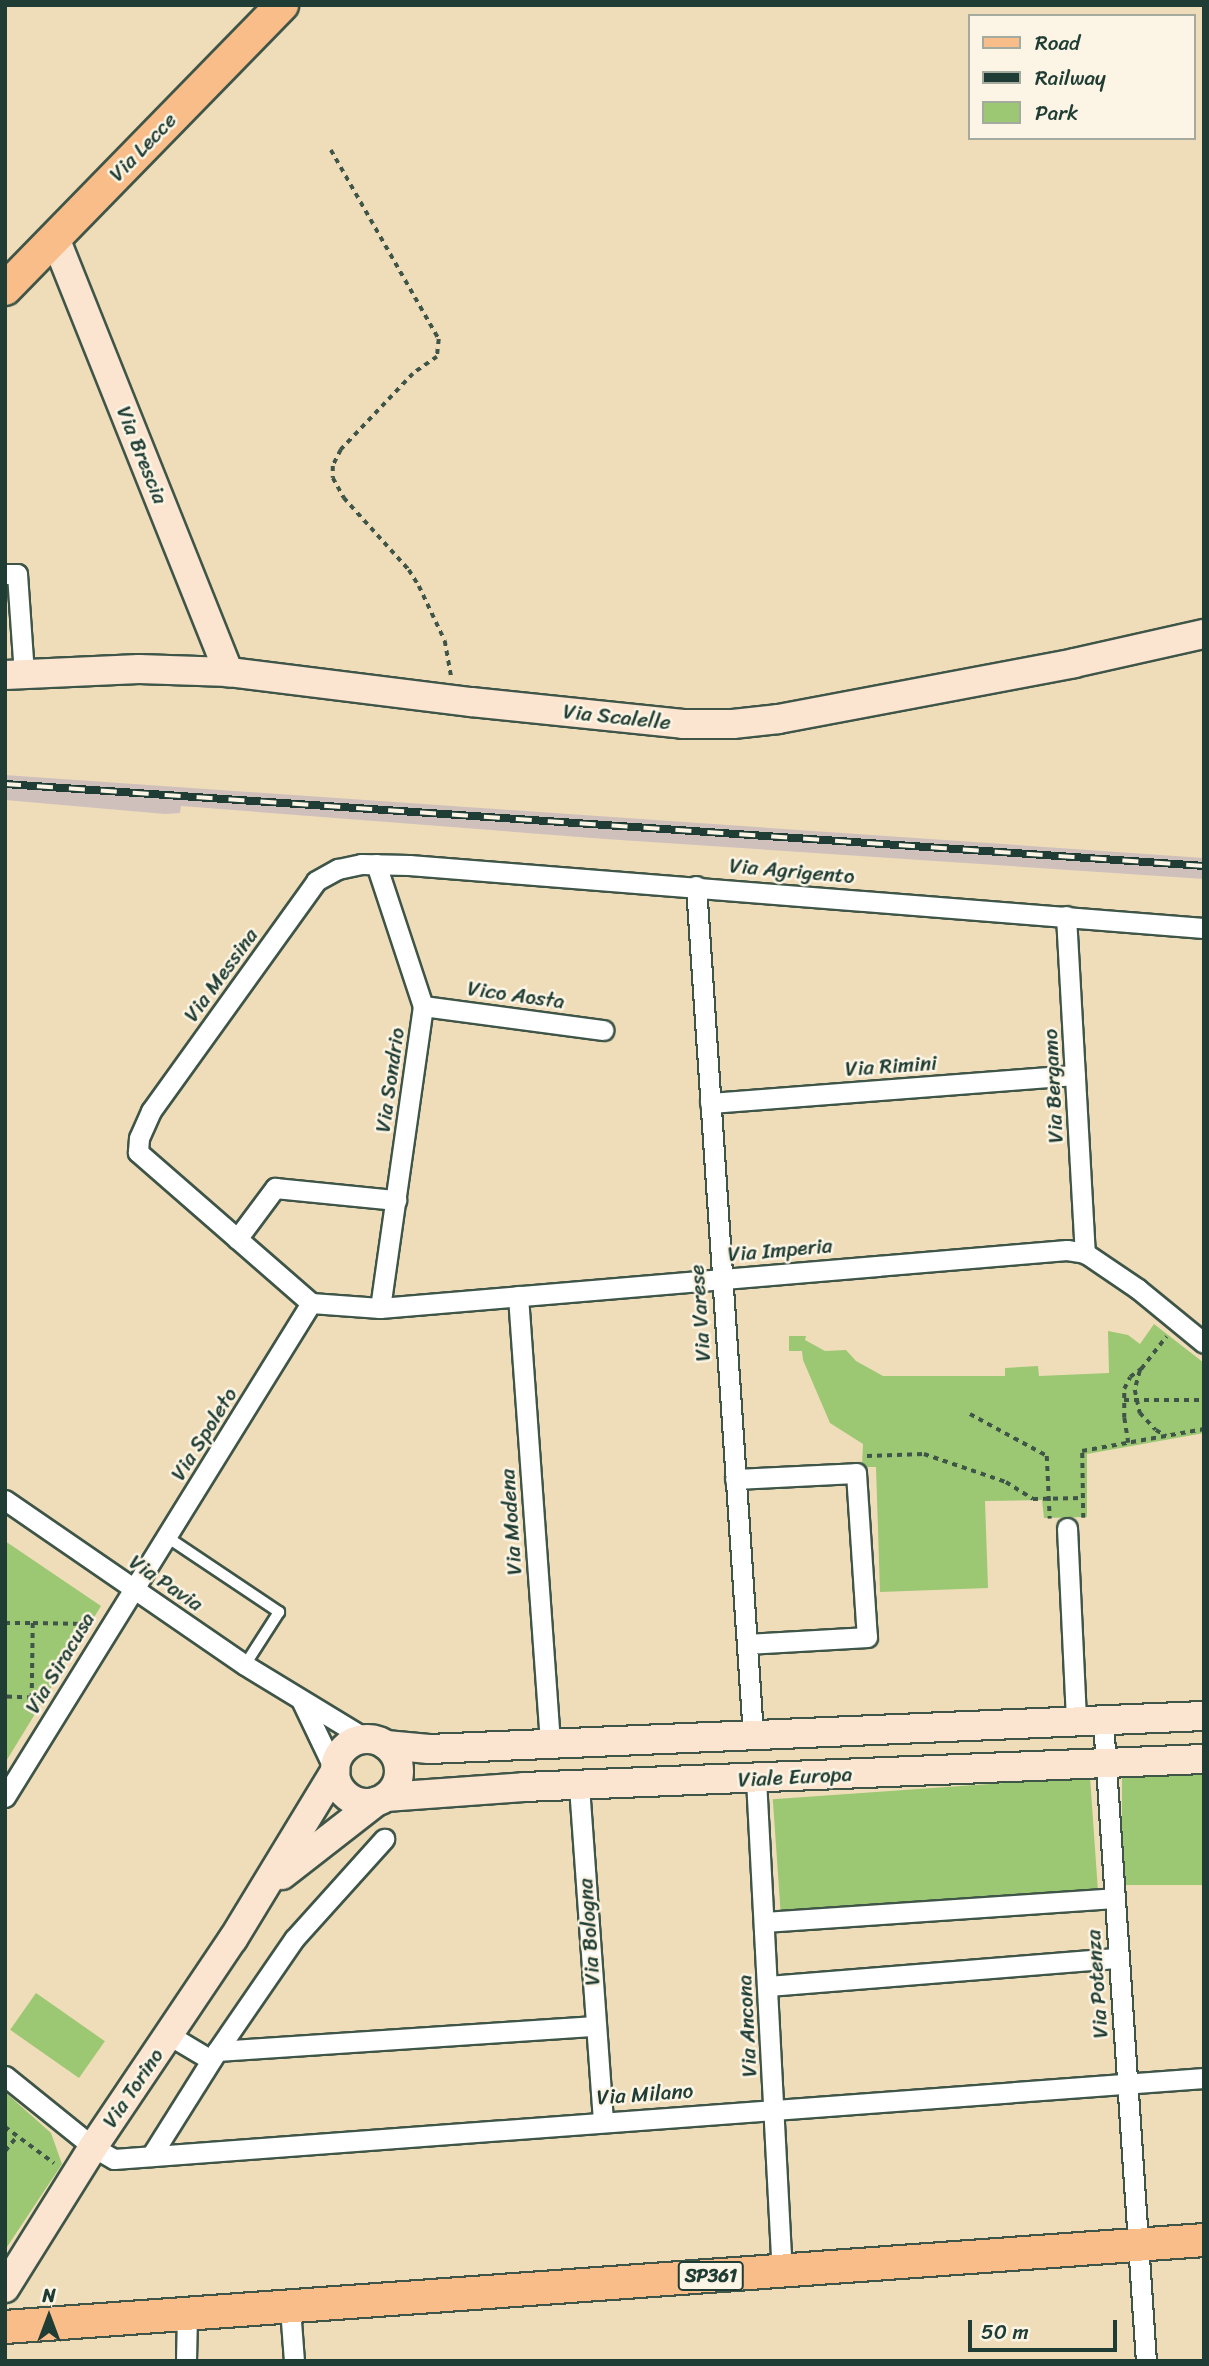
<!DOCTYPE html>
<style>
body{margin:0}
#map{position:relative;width:1209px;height:2366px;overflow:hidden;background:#efddba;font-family:Sriracha,sans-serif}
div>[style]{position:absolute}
.industrial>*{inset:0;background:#d0c0bc}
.green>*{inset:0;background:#9cc773;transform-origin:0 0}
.path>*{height:3.5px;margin-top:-1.75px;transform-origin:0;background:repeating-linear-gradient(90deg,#3e5548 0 5px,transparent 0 10px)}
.roads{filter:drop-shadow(2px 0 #3e5548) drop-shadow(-2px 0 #3e5548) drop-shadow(0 2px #3e5548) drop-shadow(0 -2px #3e5548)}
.lane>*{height:10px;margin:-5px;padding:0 5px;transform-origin:5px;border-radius:5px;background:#fff}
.street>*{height:19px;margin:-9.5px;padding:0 9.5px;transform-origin:9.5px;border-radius:9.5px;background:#fff}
.secondary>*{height:28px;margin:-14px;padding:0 14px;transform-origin:14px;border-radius:14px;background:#fce5d0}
.secondary>.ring{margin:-14px;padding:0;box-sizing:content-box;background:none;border:28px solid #fce5d0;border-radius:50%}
.primary>*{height:32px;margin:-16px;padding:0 16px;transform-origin:16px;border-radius:16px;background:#f8bd89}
.rail>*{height:8px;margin-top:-4px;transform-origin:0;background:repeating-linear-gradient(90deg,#fcf5e5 0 16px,#1f3d34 0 32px);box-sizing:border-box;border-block:2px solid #1f3d34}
span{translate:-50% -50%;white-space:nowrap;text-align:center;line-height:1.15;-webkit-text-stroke:5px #fcf5e5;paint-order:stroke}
.shield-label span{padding:2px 5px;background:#fcf5e5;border:2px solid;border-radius:5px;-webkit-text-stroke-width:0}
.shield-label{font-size:19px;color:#1f3d34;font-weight:700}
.street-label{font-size:21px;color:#1f3d34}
.frame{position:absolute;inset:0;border:7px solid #1f3d34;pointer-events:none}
.legend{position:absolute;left:968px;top:14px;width:228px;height:126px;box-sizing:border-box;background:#fcf5e5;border:2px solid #a4ab9e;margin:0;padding:9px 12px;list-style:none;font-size:21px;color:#1f3d34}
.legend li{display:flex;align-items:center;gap:14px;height:35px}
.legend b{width:35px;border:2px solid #a4ab9e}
.north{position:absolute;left:14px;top:2282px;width:70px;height:70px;-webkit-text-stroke:5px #fcf5e5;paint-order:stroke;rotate:0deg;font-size:19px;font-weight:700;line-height:28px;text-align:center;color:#1f3d34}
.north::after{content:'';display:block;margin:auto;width:24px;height:32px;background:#1f3d34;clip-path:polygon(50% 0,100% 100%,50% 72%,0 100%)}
.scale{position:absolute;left:968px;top:2320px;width:149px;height:32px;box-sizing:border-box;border:4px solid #1f3d34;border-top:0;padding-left:9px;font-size:21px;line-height:24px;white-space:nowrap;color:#1f3d34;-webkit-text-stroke:5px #fcf5e5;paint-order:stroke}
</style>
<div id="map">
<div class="industrial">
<i style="clip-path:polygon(5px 775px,1204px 858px,1204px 879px,605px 839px,181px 806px,180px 813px,165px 814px,5px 800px)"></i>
</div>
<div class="green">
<i style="clip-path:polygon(1154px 1324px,1204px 1363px,1204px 1433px,1087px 1454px,1087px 1517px,1044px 1518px,1042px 1500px,985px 1501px,988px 1588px,880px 1592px,876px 1467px,862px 1467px,863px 1444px,830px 1423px,803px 1360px,802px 1351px,789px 1351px,789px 1336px,806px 1336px,805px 1340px,825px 1351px,846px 1350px,856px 1361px,883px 1376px,1005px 1376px,1005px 1368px,1038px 1366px,1039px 1376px,1109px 1373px,1108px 1331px,1128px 1335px,1140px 1344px)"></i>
<i style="clip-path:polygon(5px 1541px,101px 1606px,5px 1763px)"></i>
<i style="left:1204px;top:1774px;width:111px;height:82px;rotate:90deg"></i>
<i style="left:1090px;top:1777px;width:118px;height:318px;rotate:86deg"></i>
<i style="left:36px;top:1993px;width:84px;height:45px;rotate:35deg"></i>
<i style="clip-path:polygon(5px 2092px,51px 2133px,62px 2164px,5px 2250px)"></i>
</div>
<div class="path">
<i style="left:331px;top:150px;width:218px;rotate:60.3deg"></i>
<i style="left:439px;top:339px;width:18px;rotate:96deg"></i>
<i style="left:437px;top:357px;width:29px;rotate:145deg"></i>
<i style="left:413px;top:374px;width:105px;rotate:133.5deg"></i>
<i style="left:341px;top:450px;width:18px;rotate:117deg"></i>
<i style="left:333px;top:466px;width:12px;rotate:90deg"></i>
<i style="left:333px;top:478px;width:23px;rotate:61deg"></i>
<i style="left:344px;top:498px;width:97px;rotate:47.9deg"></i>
<i style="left:409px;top:570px;width:19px;rotate:58deg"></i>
<i style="left:419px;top:586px;width:61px;rotate:64.7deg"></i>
<i style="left:445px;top:641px;width:36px;rotate:80deg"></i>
<i style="left:1140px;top:1371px;width:20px;rotate:105deg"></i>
<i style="left:1135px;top:1390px;width:24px;rotate:78deg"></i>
<i style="left:1140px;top:1413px;width:23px;rotate:47deg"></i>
<i style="left:1156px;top:1430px;width:12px;rotate:31deg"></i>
<i style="left:1124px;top:1400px;width:80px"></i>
<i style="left:970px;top:1414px;width:88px;rotate:28.6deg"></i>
<i style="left:1047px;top:1456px;width:63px;rotate:87.3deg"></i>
<i style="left:1128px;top:1443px;width:25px;rotate:-99deg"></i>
<i style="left:1124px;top:1418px;width:29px;rotate:-90deg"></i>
<i style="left:1124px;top:1389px;width:13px;rotate:-63deg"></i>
<i style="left:1130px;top:1377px;width:14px;rotate:-36deg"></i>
<i style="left:1141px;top:1369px;width:41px;rotate:-52deg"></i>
<i style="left:867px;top:1456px;width:57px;rotate:-2deg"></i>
<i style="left:924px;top:1454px;width:87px;rotate:18.9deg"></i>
<i style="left:1006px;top:1482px;width:32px;rotate:32deg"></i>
<i style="left:1033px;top:1499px;width:50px;rotate:-1.1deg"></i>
<i style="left:1083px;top:1518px;width:67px;rotate:-90.9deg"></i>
<i style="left:1082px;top:1451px;width:124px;rotate:-10.2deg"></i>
<i style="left:5px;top:1623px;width:28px"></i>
<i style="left:33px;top:1623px;width:75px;rotate:90.8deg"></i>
<i style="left:32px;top:1698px;width:27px;rotate:-178deg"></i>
<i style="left:33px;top:1623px;width:54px;rotate:1.1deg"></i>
<i style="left:5px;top:2127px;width:61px;rotate:36.3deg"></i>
<i style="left:5px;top:2151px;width:19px;rotate:-51deg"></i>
</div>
<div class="roads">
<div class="lane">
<i style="left:167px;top:1537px;width:135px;rotate:33.8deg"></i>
<i style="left:279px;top:1612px;width:63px;rotate:122.7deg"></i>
</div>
<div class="street">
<i style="left:5px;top:574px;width:12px"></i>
<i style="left:17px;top:574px;width:100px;rotate:86deg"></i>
<i style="left:376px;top:864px;width:150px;rotate:71.7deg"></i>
<i style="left:423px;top:1006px;width:305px;rotate:98.1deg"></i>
<i style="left:696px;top:886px;width:852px;rotate:86.16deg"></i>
<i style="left:1066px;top:916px;width:338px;rotate:86.8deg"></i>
<i style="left:423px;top:1006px;width:182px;rotate:7.6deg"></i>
<i style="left:710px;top:1103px;width:366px;rotate:-4.4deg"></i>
<i style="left:237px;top:1239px;width:64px;rotate:-53.3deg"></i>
<i style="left:275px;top:1188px;width:122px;rotate:5.7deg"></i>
<i style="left:518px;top:1296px;width:449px;rotate:85.9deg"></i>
<i style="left:311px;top:1303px;width:230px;rotate:-138.9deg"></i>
<i style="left:138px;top:1152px;width:14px;rotate:-86deg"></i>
<i style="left:139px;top:1138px;width:30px;rotate:-66deg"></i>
<i style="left:151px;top:1111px;width:283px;rotate:-54.3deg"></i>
<i style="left:316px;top:881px;width:25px;rotate:-29deg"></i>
<i style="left:338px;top:869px;width:24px;rotate:-12deg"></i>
<i style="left:361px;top:864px;width:48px;rotate:1.2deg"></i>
<i style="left:409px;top:865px;width:797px;rotate:4.53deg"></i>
<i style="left:311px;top:1303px;width:69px;rotate:4.1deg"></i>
<i style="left:380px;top:1308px;width:689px;rotate:-4.83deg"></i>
<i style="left:1067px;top:1250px;width:18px;rotate:9deg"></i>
<i style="left:1085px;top:1253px;width:64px;rotate:34.2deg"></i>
<i style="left:1138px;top:1289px;width:85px;rotate:39.3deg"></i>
<i style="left:735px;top:1479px;width:121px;rotate:-2.8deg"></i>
<i style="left:856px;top:1473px;width:164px;rotate:86.2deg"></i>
<i style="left:867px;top:1637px;width:120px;rotate:176.7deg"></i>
<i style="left:5px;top:1500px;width:291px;rotate:34.5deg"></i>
<i style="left:245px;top:1665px;width:142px;rotate:31.4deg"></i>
<i style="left:1067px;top:1528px;width:194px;rotate:87.3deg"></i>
<i style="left:302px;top:1702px;width:76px;rotate:64.4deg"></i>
<i style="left:1103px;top:1721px;width:641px;rotate:86.16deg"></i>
<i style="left:756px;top:1779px;width:493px;rotate:87deg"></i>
<i style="left:579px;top:1786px;width:335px;rotate:85.9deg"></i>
<i style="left:5px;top:1797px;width:581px;rotate:-58.22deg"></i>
<i style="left:764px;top:1922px;width:351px;rotate:-3.9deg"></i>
<i style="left:768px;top:1986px;width:352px;rotate:-4.6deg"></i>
<i style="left:169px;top:2035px;width:49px;rotate:30.8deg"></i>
<i style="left:217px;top:2051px;width:379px;rotate:-3.8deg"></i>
<i style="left:5px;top:2076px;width:113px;rotate:38.9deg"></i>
<i style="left:93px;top:2147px;width:24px;rotate:30deg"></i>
<i style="left:114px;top:2159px;width:1093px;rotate:-4.25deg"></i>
<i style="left:151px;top:2156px;width:124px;rotate:-57.8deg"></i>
<i style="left:217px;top:2051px;width:136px;rotate:-55.5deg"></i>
<i style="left:294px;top:1939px;width:135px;rotate:-48deg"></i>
<i style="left:290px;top:2308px;width:53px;rotate:85.7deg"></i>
<i style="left:186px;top:2361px;width:46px;rotate:-88.8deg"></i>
</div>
<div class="secondary">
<i style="left:55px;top:238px;width:468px;rotate:68.2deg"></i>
<i style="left:5px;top:675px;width:134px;rotate:-2.6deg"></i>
<i style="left:139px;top:669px;width:90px;rotate:1.9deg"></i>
<i style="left:229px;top:672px;width:244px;rotate:7.1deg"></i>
<i style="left:471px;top:702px;width:213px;rotate:5.9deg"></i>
<i style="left:683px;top:724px;width:50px"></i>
<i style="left:733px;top:724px;width:46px;rotate:-6.2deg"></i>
<i style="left:779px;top:719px;width:300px;rotate:-10.7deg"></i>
<i style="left:1074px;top:663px;width:133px;rotate:-12.6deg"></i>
<i class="ring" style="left:335px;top:1739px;width:36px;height:36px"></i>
<i style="left:386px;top:1745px;width:43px;rotate:5.3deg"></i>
<i style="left:429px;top:1749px;width:776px;rotate:-2.44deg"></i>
<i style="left:386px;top:1797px;width:138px;rotate:-4.1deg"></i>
<i style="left:524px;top:1787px;width:681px;rotate:-2.36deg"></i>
<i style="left:282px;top:1875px;width:120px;rotate:-37.9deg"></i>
<i style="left:5px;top:2288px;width:166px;rotate:-58deg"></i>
<i style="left:93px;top:2147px;width:251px;rotate:-56.1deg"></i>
<i style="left:233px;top:1939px;width:197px;rotate:-58.7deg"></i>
</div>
<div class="primary">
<i style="left:5px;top:289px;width:397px;rotate:-45.7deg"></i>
<i style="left:5px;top:2327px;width:1202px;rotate:-4.15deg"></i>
</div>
</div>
<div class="rail">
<i style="left:5px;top:784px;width:1202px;rotate:3.91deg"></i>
</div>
<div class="shield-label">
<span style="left:711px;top:2276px">SP361</span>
</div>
<div class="street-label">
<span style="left:143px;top:147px;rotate:-46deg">Via Lecce</span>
<span style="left:142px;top:455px;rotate:68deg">Via Brescia</span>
<span style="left:617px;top:717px;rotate:6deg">Via Scalelle</span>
<span style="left:792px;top:871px;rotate:5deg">Via Agrigento</span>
<span style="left:221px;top:975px;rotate:-54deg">Via Messina</span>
<span style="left:516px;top:995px;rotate:8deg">Vico Aosta</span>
<span style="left:891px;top:1066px;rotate:-4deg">Via Rimini</span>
<span style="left:390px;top:1080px;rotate:-82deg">Via Sondrio</span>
<span style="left:1053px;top:1086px;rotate:-93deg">Via Bergamo</span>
<span style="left:780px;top:1250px;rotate:-5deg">Via Imperia</span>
<span style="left:700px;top:1313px;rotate:-94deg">Via Varese</span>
<span style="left:204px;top:1434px;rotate:-58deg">Via Spoleto</span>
<span style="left:511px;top:1522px;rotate:-94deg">Via Modena</span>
<span style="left:166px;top:1583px;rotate:34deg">Via Pavia</span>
<span style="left:60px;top:1663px;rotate:-59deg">Via Siracusa</span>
<span style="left:795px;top:1777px;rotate:-3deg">Viale Europa</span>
<span style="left:589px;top:1932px;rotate:-94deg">Via Bologna</span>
<span style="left:1097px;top:1984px;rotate:-94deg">Via Potenza</span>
<span style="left:747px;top:2026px;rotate:-93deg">Via Ancona</span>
<span style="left:133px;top:2088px;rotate:-56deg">Via Torino</span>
<span style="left:645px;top:2094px;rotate:-4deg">Via Milano</span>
</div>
<div class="frame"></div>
<ul class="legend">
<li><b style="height:9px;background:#f8bd89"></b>Road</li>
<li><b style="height:9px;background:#1f3d34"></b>Railway</li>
<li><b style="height:19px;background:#9cc773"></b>Park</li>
</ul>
<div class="north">N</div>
<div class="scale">50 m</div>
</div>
